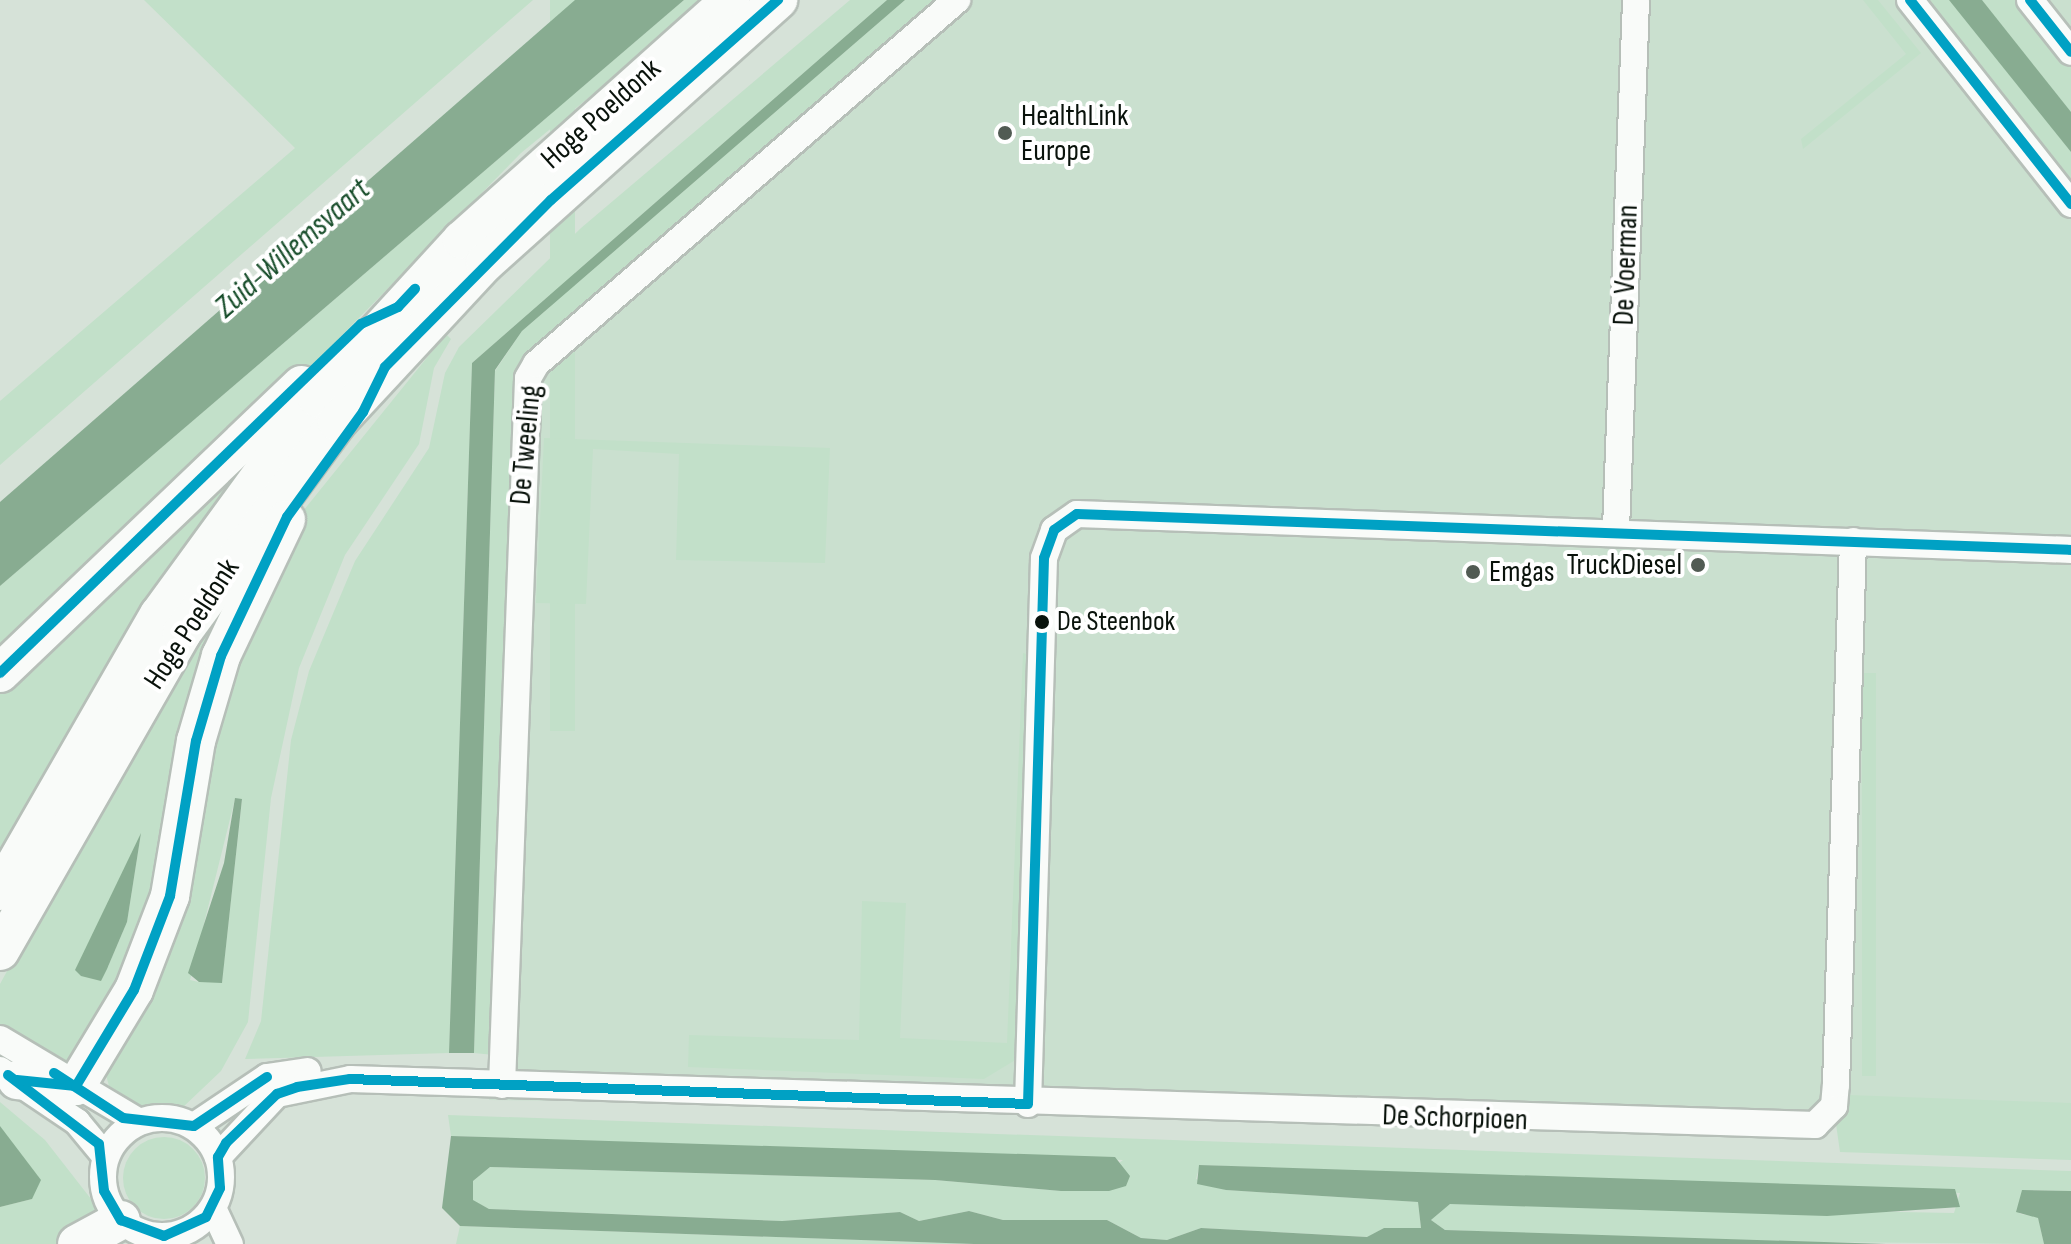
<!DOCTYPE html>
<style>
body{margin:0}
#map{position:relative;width:2071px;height:1244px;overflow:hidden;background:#d6e2d8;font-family:"Sofia Sans Condensed",sans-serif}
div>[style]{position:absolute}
.built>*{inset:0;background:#cae0cf}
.green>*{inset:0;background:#c2e0c9;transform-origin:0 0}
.round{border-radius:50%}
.water>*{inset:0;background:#88ac91}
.roads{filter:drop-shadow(2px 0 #b6bfb8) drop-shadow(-2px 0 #b6bfb8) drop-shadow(0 2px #b6bfb8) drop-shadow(0 -2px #b6bfb8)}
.minor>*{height:26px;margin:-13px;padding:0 13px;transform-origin:13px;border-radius:13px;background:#f9fbf9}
.minor>.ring{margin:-13px;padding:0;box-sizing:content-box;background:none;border:26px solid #f9fbf9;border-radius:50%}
.highway>*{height:38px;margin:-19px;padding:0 19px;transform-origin:19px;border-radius:19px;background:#f9fbf9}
.bus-1>*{height:10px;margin:-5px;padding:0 5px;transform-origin:5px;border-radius:5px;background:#00a1c4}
.dots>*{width:22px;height:22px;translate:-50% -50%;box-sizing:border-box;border:4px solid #fff;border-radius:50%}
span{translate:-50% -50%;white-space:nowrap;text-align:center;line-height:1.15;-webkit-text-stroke:8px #fff;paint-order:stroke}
.bus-label{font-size:28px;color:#09120b}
.left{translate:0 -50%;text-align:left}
.street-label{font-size:30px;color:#09120b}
.poi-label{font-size:30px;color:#09120b}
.right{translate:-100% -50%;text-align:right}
.water-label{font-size:32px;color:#174d2a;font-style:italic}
</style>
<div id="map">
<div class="built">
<i style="clip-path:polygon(935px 0,2071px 0,2071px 1116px,489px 1100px,508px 387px)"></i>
</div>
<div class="green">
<i style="clip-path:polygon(144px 0,533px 0,0 465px,0 401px,295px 148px)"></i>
<i style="left:550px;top:0;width:25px;height:731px"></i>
<i style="clip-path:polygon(684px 0,708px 0,521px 153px,241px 438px,0 655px,0 586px)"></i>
<i style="clip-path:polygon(850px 0,887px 0,472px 363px,449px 1053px,245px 1059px,261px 1021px,291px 740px,309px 671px,355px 561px,429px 448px,445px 373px,459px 347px,581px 228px)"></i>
<i style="clip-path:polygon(905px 0,942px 0,518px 370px,494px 1055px,474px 1053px,495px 371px,522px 331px)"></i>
<i style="clip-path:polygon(1863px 0,1878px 0,1921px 53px,1803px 149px,1801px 139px,1906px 54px)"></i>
<i style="clip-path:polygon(1916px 0,1949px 0,2071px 152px,2071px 195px)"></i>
<i style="clip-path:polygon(1982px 0,2021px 0,2071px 64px,2071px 112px)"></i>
<i style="clip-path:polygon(evenodd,446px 334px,451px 339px,434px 368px,419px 444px,345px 555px,299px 668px,271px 798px,248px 1022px,221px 1071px,181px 1109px,136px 1112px,110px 1090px,105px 1071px,203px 743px,295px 521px,446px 334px,235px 799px,242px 800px,222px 982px,199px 982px,190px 980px,235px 799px)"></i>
<i style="clip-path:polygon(544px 438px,830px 448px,825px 563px,676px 560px,679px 454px,593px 449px,586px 604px,536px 603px)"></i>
<i style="clip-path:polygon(228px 474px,232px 480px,142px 607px,0 856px,0 690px)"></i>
<i style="clip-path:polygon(evenodd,261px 541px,163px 895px,73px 1076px,0 1027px,0 984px,122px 761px,261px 541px,141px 833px,127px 922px,107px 969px,141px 833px)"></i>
<i style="clip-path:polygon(1023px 653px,1030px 655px,1017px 1059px,984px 1079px,688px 1067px,689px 1035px,859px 1040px,862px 901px,906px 903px,900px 1038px,1007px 1043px)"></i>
<i style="left:1862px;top:673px;width:14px;height:403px"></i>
<i style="clip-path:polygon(1848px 1095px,2071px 1103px,2071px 1160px,1840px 1152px,1836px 1124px,1847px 1112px)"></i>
<i style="clip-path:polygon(0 1102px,45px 1140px,109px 1222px,65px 1244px,0 1244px,0 1207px,32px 1199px,0 1126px)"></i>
<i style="clip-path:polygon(448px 1115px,2071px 1171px,2071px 1191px,2022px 1190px,2020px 1214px,2038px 1217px,2044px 1244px,1738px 1241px,1445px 1230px,1431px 1220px,1450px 1204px,1954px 1213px,1960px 1193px,1200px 1165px,1196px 1179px,1226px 1190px,1418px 1202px,1421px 1228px,1384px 1228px,1368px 1237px,1201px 1228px,1167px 1240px,1141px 1238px,1107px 1220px,1003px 1220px,969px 1211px,919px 1221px,900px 1212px,782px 1221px,489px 1209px,473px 1201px,473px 1181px,490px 1167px,935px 1180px,1061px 1191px,1085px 1189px,1123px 1160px,451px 1136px)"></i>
<i class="round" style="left:123px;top:1137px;width:82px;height:82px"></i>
<i style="clip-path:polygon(460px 1226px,974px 1244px,456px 1244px)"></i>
</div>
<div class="water">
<i style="clip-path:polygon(575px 0,684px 0,0 586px,0 502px)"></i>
<i style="clip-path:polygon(887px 0,905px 0,522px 331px,495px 370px,474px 1053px,449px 1053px,472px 363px)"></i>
<i style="clip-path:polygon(1949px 0,1982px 0,2071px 112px,2071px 152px)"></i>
<i style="clip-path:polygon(235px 798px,242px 799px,222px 983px,199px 982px,188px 973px,224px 863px)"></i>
<i style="clip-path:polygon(141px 833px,127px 922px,107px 969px,101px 981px,81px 976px,75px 970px)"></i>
<i style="clip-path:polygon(0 1126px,41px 1180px,32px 1199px,0 1207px)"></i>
<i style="clip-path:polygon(451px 1136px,1115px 1157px,1130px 1176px,1126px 1186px,1109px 1191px,1061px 1191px,935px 1180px,490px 1167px,473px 1181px,473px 1200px,489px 1209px,782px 1221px,900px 1212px,919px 1221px,969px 1211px,1003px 1220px,1107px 1220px,1141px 1238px,1167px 1240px,1201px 1228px,1367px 1237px,1384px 1228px,1421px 1228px,1418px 1202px,1226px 1190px,1197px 1184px,1199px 1165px,1955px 1189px,1960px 1207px,1827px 1216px,1450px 1204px,1431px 1220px,1445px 1230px,1886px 1244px,974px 1244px,460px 1226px,442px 1208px)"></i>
<i style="clip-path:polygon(2022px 1190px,2071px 1191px,2071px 1244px,2044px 1244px,2038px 1218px,2016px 1212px)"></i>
</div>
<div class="roads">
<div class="minor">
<i style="left:1910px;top:0;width:260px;rotate:51.7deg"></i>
<i style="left:2030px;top:0;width:66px;rotate:51.7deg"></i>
<i style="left:1616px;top:529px;width:529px;rotate:-87.83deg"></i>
<i style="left:0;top:1039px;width:162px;rotate:30.8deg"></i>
<i style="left:0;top:1070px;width:93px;rotate:34deg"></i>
<i style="left:77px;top:1122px;width:45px;rotate:50.4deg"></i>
<i style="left:502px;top:1085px;width:707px;rotate:-87.89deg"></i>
<i style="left:528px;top:378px;width:16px;rotate:-60deg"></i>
<i style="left:536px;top:364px;width:557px;rotate:-40.85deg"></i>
<i style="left:1028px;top:1104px;width:546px;rotate:-88.32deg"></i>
<i style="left:1044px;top:558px;width:30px;rotate:-70deg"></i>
<i style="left:1054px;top:530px;width:28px;rotate:-35deg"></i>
<i style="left:1077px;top:514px;width:995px;rotate:2.07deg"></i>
<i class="ring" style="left:103px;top:1118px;width:92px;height:92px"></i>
<i style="left:194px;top:1126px;width:88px;rotate:-33.9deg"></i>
<i style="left:267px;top:1077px;width:41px;rotate:-8.3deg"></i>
<i style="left:218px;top:1157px;width:86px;rotate:-46.9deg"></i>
<i style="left:277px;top:1094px;width:75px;rotate:-11.6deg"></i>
<i style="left:350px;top:1079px;width:1466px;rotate:1.8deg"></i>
<i style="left:1815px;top:1125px;width:27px;rotate:-45deg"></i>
<i style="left:1834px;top:1106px;width:21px;rotate:-85deg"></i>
<i style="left:1836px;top:1085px;width:544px;rotate:-88.21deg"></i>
<i style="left:213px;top:1208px;width:40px;rotate:65deg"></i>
</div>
<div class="highway">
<i style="left:0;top:673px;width:417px;rotate:-43.7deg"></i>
<i style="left:0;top:891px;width:319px;rotate:-60.1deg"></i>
<i style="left:159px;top:615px;width:268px;rotate:-53.9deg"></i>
<i style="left:317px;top:398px;width:214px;rotate:-47.5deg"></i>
<i style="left:462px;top:240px;width:360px;rotate:-41.8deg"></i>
<i style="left:0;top:951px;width:366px;rotate:-60.2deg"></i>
<i style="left:182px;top:633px;width:262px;rotate:-53.7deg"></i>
<i style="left:337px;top:422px;width:217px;rotate:-47.1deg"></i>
<i style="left:485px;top:263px;width:394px;rotate:-41.9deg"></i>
<i style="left:17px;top:1080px;width:59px;rotate:5.8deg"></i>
<i style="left:76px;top:1086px;width:112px;rotate:-58.9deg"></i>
<i style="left:134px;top:990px;width:101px;rotate:-69deg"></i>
<i style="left:170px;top:896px;width:157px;rotate:-80.5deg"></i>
<i style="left:196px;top:741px;width:89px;rotate:-73.6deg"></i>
<i style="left:221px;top:656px;width:151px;rotate:-64.5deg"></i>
<i style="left:77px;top:1244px;width:50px;rotate:-28.6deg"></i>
</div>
</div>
<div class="bus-1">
<i style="left:1910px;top:0;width:260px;rotate:51.7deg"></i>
<i style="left:2030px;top:0;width:66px;rotate:51.7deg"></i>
<i style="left:0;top:673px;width:502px;rotate:-44.03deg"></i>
<i style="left:361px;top:324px;width:41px;rotate:-24.7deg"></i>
<i style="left:398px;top:307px;width:25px;rotate:-47deg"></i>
<i style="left:54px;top:1073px;width:82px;rotate:33.1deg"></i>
<i style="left:123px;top:1118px;width:71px;rotate:6.4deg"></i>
<i style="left:194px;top:1126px;width:88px;rotate:-33.9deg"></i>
<i style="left:8px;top:1075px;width:114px;rotate:37.2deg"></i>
<i style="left:99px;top:1144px;width:47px;rotate:83.9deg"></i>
<i style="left:104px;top:1191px;width:34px;rotate:60deg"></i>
<i style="left:121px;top:1220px;width:46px;rotate:20.4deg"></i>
<i style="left:164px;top:1236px;width:46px;rotate:-24.3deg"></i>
<i style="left:206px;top:1217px;width:32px;rotate:-64deg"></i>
<i style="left:220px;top:1188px;width:31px;rotate:-94deg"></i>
<i style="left:218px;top:1157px;width:16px;rotate:-60deg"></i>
<i style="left:226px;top:1143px;width:71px;rotate:-43.9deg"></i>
<i style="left:277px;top:1094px;width:21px;rotate:-19deg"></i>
<i style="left:297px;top:1087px;width:54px;rotate:-8.6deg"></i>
<i style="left:350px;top:1079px;width:678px;rotate:2.11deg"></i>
<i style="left:17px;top:1080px;width:59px;rotate:5.8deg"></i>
<i style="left:76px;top:1086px;width:112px;rotate:-58.9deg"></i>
<i style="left:134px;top:990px;width:101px;rotate:-69deg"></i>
<i style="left:170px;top:896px;width:157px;rotate:-80.5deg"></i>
<i style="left:196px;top:741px;width:89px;rotate:-73.6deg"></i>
<i style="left:221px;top:656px;width:154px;rotate:-64.6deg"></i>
<i style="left:287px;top:517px;width:130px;rotate:-54.1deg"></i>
<i style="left:363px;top:412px;width:50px;rotate:-63.9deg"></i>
<i style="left:385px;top:367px;width:235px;rotate:-45.2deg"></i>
<i style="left:551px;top:200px;width:303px;rotate:-41.4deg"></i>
<i style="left:1028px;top:1104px;width:546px;rotate:-88.32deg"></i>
<i style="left:1044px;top:558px;width:30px;rotate:-70deg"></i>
<i style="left:1054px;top:530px;width:28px;rotate:-35deg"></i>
<i style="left:1077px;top:514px;width:995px;rotate:2.07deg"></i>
</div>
<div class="dots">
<i style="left:1005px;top:133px;background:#515b53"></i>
<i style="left:1698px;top:565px;background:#515b53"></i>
<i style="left:1473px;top:572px;background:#515b53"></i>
<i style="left:1042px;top:622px;background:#09120b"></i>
</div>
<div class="bus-label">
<span class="left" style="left:1057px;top:622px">De Steenbok</span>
</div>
<div class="street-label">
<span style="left:601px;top:114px;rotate:-42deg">Hoge Poeldonk</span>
<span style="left:1626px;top:265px;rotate:-88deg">De Voerman</span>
<span style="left:526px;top:445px;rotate:-85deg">De Tweeling</span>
<span style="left:192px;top:624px;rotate:-57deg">Hoge Poeldonk</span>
<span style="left:1455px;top:1118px;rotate:2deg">De Schorpioen</span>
</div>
<div class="poi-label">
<span class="left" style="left:1021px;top:133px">HealthLink<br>Europe</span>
<span class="right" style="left:1682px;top:565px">TruckDiesel</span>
<span class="left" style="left:1489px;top:572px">Emgas</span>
</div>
<div class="water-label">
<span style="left:293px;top:249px;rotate:-41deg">Zuid-Willemsvaart</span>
</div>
</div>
